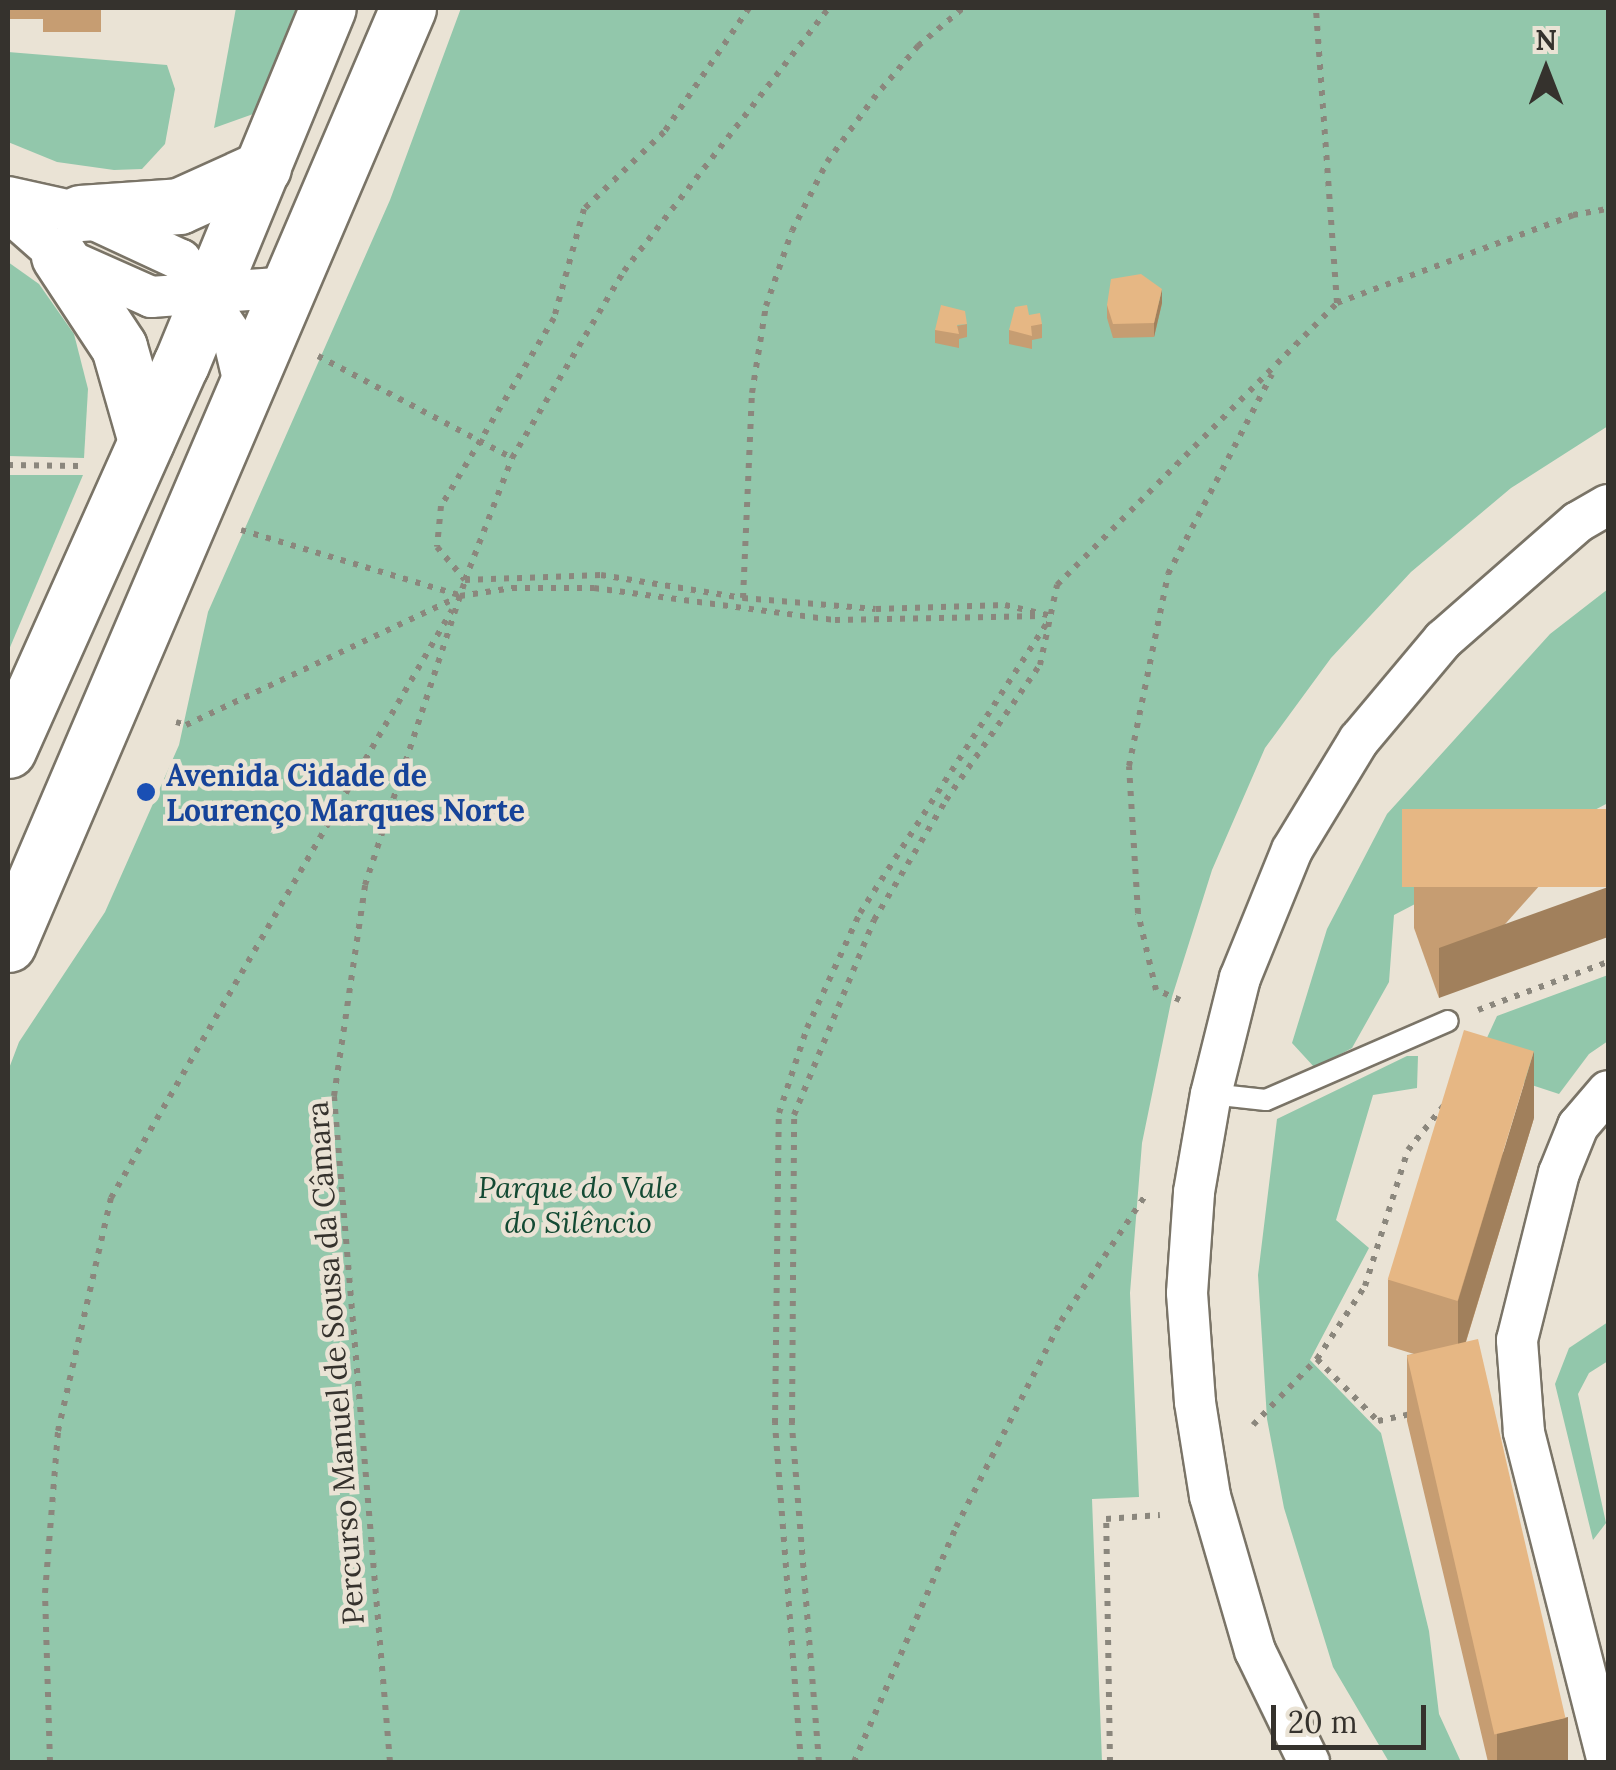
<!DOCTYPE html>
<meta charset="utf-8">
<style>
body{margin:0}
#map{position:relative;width:1616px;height:1770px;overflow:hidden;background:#eae3d5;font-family:Lora,serif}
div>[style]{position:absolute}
.green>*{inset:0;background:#92c7ab}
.path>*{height:6px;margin-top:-3px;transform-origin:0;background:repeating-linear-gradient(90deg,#8b877d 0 5px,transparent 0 13px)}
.roads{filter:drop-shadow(2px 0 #7a7467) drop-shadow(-2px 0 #7a7467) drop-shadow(0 2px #7a7467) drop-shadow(0 -2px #7a7467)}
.lane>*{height:20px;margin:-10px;padding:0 10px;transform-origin:10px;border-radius:10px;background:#fff}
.street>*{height:40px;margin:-20px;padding:0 20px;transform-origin:20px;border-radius:20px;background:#fff}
.secondary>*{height:55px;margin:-27.5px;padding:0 27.5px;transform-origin:27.5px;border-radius:27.5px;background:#fff}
.wall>*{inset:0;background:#c69d72}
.shaded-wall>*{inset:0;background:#a1805c}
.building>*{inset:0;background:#e6b784;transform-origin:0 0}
.dots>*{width:28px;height:28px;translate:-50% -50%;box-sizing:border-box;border:5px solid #eae3d5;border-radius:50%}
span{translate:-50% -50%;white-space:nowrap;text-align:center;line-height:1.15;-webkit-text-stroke:9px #eae3d5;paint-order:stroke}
.transit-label{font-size:30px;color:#164399;font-weight:700}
.left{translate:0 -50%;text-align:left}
.park-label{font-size:30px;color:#134a33;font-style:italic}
.street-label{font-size:30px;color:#35322d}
.frame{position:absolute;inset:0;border:10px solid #35322d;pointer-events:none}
.north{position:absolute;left:1496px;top:20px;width:100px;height:100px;-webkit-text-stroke:8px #eae3d5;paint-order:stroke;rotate:0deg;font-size:28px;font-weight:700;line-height:40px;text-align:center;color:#35322d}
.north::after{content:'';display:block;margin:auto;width:35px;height:45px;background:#35322d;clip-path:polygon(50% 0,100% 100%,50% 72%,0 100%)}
.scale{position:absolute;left:1271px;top:1705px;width:155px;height:45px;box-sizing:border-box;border:5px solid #35322d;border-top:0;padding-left:12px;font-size:30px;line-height:35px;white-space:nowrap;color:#35322d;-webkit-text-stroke:8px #eae3d5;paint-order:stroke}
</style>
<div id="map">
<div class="green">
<i style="clip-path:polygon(236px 8px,298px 8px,256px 113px,214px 128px)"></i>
<i style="clip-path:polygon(461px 8px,1608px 8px,1608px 426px,1511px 488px,1411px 572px,1331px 658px,1265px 748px,1212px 870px,1172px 997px,1142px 1143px,1130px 1293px,1139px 1497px,1092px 1499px,1102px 1762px,8px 1762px,8px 1071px,19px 1042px,105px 912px,179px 745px,208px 612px,390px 200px)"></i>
<i style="clip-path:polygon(8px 52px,167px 65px,175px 89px,165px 144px,142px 169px,114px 170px,57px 162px,8px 142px)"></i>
<i style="clip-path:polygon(8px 262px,39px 284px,74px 334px,88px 389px,84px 458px,8px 456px)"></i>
<i style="clip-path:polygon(8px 475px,83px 475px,8px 652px)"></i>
<i style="clip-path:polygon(1608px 589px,1608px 803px,1394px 915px,1389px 982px,1352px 1048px,1315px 1068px,1292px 1043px,1327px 929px,1387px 814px,1550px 634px)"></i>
<i style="clip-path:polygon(1608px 975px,1608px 1041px,1589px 1054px,1559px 1094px,1474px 1066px,1497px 1016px)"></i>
<i style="clip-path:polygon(1407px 1056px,1418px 1056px,1417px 1088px,1373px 1095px,1336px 1220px,1369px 1248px,1310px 1360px,1381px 1433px,1429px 1631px,1439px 1714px,1461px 1762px,1389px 1762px,1333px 1667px,1284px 1508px,1267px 1419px,1258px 1275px,1277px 1119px)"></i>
<i style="clip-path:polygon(1608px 1322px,1608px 1361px,1589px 1373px,1578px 1394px,1606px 1523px,1593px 1540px,1555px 1384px,1569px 1348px)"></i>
</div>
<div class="path">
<i style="left:749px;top:8px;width:150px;rotate:124.4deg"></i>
<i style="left:664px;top:132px;width:111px;rotate:136.1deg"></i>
<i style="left:584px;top:209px;width:113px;rotate:105.4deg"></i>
<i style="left:554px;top:318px;width:219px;rotate:121deg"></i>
<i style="left:441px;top:506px;width:41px;rotate:95.6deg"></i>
<i style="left:437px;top:547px;width:43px;rotate:49.7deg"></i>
<i style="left:465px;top:580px;width:136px;rotate:-2.1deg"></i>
<i style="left:601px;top:575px;width:144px;rotate:9.2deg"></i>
<i style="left:743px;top:598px;width:133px;rotate:4.7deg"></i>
<i style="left:876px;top:609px;width:129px;rotate:-1.8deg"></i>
<i style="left:1005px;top:605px;width:48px;rotate:13.2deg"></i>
<i style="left:1337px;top:303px;width:252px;rotate:-20.4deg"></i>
<i style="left:1573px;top:215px;width:36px;rotate:-10deg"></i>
<i style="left:318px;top:356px;width:219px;rotate:27.7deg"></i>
<i style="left:8px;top:465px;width:71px;rotate:0.8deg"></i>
<i style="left:241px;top:530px;width:227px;rotate:16.6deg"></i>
<i style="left:743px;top:598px;width:205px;rotate:-87.5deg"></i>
<i style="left:752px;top:393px;width:88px;rotate:-80.9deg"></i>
<i style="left:766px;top:306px;width:79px;rotate:-70.9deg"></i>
<i style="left:792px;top:231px;width:77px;rotate:-63.1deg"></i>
<i style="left:827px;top:162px;width:78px;rotate:-53.9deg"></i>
<i style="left:873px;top:99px;width:70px;rotate:-49.7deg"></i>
<i style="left:918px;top:46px;width:59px;rotate:-40.2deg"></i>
<i style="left:176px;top:722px;width:10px;rotate:17deg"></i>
<i style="left:186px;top:725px;width:303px;rotate:-25.2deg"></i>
<i style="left:460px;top:596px;width:53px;rotate:-8.7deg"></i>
<i style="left:512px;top:588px;width:82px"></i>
<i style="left:594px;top:588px;width:243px;rotate:7.6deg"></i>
<i style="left:835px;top:620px;width:206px;rotate:-1.1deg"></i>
<i style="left:1180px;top:1000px;width:26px;rotate:-157deg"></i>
<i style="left:1156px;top:990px;width:79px;rotate:-103.2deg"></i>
<i style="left:1138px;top:913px;width:147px;rotate:-93.5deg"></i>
<i style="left:1129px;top:766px;width:196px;rotate:-78.5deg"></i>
<i style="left:1168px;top:574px;width:225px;rotate:-62.5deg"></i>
<i style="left:1478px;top:1010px;width:139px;rotate:-20.3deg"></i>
<i style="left:1317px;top:1359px;width:87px;rotate:-56.7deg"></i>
<i style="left:1365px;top:1286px;width:143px;rotate:-72.5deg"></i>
<i style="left:1408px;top:1150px;width:59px;rotate:-51.2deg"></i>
<i style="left:1253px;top:1425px;width:92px;rotate:-45.9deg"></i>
<i style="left:1317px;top:1359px;width:87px;rotate:45.5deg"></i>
<i style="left:1378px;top:1421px;width:34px;rotate:-12deg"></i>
<i style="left:50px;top:1762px;width:169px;rotate:-91.7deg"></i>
<i style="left:45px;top:1593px;width:163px;rotate:-85.4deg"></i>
<i style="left:58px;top:1431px;width:239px;rotate:-77.2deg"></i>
<i style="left:111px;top:1198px;width:680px;rotate:-59.89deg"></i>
<i style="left:390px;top:1762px;width:668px;rotate:-94.81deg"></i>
<i style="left:334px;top:1096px;width:213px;rotate:-81.6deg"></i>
<i style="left:365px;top:885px;width:321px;rotate:-71.8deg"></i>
<i style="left:465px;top:580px;width:131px;rotate:-68.9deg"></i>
<i style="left:512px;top:458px;width:218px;rotate:-59.1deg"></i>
<i style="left:624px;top:271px;width:333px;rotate:-52.1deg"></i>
<i style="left:801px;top:1762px;width:340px;rotate:-94.4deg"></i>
<i style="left:775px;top:1423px;width:310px;rotate:-89.3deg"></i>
<i style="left:779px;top:1113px;width:89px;rotate:-71.8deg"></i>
<i style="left:807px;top:1028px;width:127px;rotate:-65.3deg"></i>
<i style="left:860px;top:913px;width:347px;rotate:-57.2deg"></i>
<i style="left:819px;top:1762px;width:340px;rotate:-94.6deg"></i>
<i style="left:792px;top:1423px;width:308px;rotate:-89.6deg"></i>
<i style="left:794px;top:1115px;width:211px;rotate:-67.7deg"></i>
<i style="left:874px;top:920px;width:140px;rotate:-59deg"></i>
<i style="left:946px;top:800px;width:165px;rotate:-55.2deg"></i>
<i style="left:1040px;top:665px;width:82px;rotate:-78deg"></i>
<i style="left:1057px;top:585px;width:397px;rotate:-45.2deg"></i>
<i style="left:1337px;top:303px;width:296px;rotate:-94.1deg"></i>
<i style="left:854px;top:1762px;width:256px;rotate:-66.5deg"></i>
<i style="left:956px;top:1527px;width:231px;rotate:-63deg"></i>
<i style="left:1061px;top:1321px;width:151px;rotate:-56.1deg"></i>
<i style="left:1110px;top:1762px;width:243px;rotate:-90.9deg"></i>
<i style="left:1106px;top:1519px;width:54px;rotate:-4.2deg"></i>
</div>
<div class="roads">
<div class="lane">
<i style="left:1211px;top:1094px;width:55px;rotate:6.2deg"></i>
<i style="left:1266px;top:1100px;width:198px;rotate:-23.5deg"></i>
</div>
<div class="street">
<i style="left:8px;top:197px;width:74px;rotate:12.5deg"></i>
<i style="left:80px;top:213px;width:111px;rotate:25deg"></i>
<i style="left:181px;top:260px;width:93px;rotate:56deg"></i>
<i style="left:233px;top:337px;width:57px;rotate:76.7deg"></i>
<i style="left:8px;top:211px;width:68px;rotate:41.4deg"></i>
<i style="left:59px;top:256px;width:101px;rotate:24deg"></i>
<i style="left:151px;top:297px;width:138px;rotate:-4.1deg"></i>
<i style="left:1309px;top:1762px;width:123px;rotate:-115.9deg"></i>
<i style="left:1255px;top:1651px;width:161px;rotate:-106.2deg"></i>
<i style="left:1210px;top:1496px;width:95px;rotate:-99.1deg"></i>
<i style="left:1195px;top:1402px;width:109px;rotate:-94.2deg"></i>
<i style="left:1187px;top:1293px;width:101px;rotate:-86deg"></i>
<i style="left:1194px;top:1192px;width:99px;rotate:-80.2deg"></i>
<i style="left:1211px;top:1094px;width:120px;rotate:-76deg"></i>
<i style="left:1240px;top:978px;width:138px;rotate:-67.9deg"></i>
<i style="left:1292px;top:850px;width:129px;rotate:-58.7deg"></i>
<i style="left:1359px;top:740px;width:131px;rotate:-50deg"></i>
<i style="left:1443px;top:640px;width:179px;rotate:-41.2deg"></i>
<i style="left:1578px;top:522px;width:34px;rotate:-30deg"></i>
<i style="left:1608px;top:1762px;width:341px;rotate:-104.3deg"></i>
<i style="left:1524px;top:1432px;width:92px;rotate:-94.4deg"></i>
<i style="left:1517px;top:1340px;width:172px;rotate:-75.9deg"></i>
<i style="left:1559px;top:1173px;width:51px;rotate:-68deg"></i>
<i style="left:1578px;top:1126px;width:46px;rotate:-49.4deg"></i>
</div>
<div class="secondary">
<i style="left:80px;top:213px;width:99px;rotate:-4deg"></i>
<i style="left:179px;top:206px;width:92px;rotate:-24.3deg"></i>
<i style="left:59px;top:256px;width:109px;rotate:56.6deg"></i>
<i style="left:119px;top:347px;width:98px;rotate:74deg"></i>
<i style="left:8px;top:750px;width:423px;rotate:-65.9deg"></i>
<i style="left:181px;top:364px;width:385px;rotate:-67.6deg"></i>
<i style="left:8px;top:944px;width:1018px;rotate:-66.86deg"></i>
</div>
</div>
<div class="wall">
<i style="clip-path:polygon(8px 8px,101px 8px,101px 32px,43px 32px,43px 19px,8px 19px)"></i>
<i style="clip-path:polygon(1162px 303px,1154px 337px,1113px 338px,1107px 318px,1107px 305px)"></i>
<i style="clip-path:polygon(1029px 315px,1042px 324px,1042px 338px,1032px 340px,1032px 349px,1009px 344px,1009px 330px)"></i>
<i style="clip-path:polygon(967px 324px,967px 337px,959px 339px,959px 348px,935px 343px,935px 330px)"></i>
<i style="clip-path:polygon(1608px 809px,1439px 998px,1414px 928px,1414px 878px)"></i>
<i style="clip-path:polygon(1534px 1118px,1466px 1342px,1568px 1762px,1488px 1762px,1407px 1421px,1407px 1355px,1414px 1354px,1388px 1346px,1388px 1280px)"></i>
</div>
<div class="shaded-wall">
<i style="clip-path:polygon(1162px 289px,1162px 303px,1154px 337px,1154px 323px)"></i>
<i style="clip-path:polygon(1608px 887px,1608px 937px,1439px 998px,1439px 948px)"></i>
<i style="clip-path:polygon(1534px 1051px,1534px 1118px,1458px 1367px,1458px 1301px)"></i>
<i style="clip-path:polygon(1568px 1717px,1568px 1762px,1497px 1762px,1497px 1733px)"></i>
</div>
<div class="building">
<i style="clip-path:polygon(1141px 274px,1162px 289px,1154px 323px,1113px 324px,1107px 305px,1111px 279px)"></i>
<i style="clip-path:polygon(941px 305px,965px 311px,967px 324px,957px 325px,959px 334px,935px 330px)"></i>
<i style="clip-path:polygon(1027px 305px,1029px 315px,1040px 313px,1042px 324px,1031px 326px,1032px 336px,1009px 330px,1015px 307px)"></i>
<i style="left:1608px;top:809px;width:78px;height:206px;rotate:90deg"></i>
<i style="left:1464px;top:1030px;width:73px;height:261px;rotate:17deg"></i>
<i style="left:1478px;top:1339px;width:389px;height:73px;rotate:77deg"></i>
</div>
<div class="dots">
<i style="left:146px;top:792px;background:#1a4fb4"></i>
</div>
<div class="transit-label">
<span class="left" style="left:166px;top:792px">Avenida Cidade de<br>Lourenço Marques Norte</span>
</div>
<div class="park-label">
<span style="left:578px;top:1204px">Parque do Vale<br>do Silêncio</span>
</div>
<div class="street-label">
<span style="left:335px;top:1363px;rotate:-94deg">Percurso Manuel de Sousa da Câmara</span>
</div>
<div class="frame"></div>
<div class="north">N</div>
<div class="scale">20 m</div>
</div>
